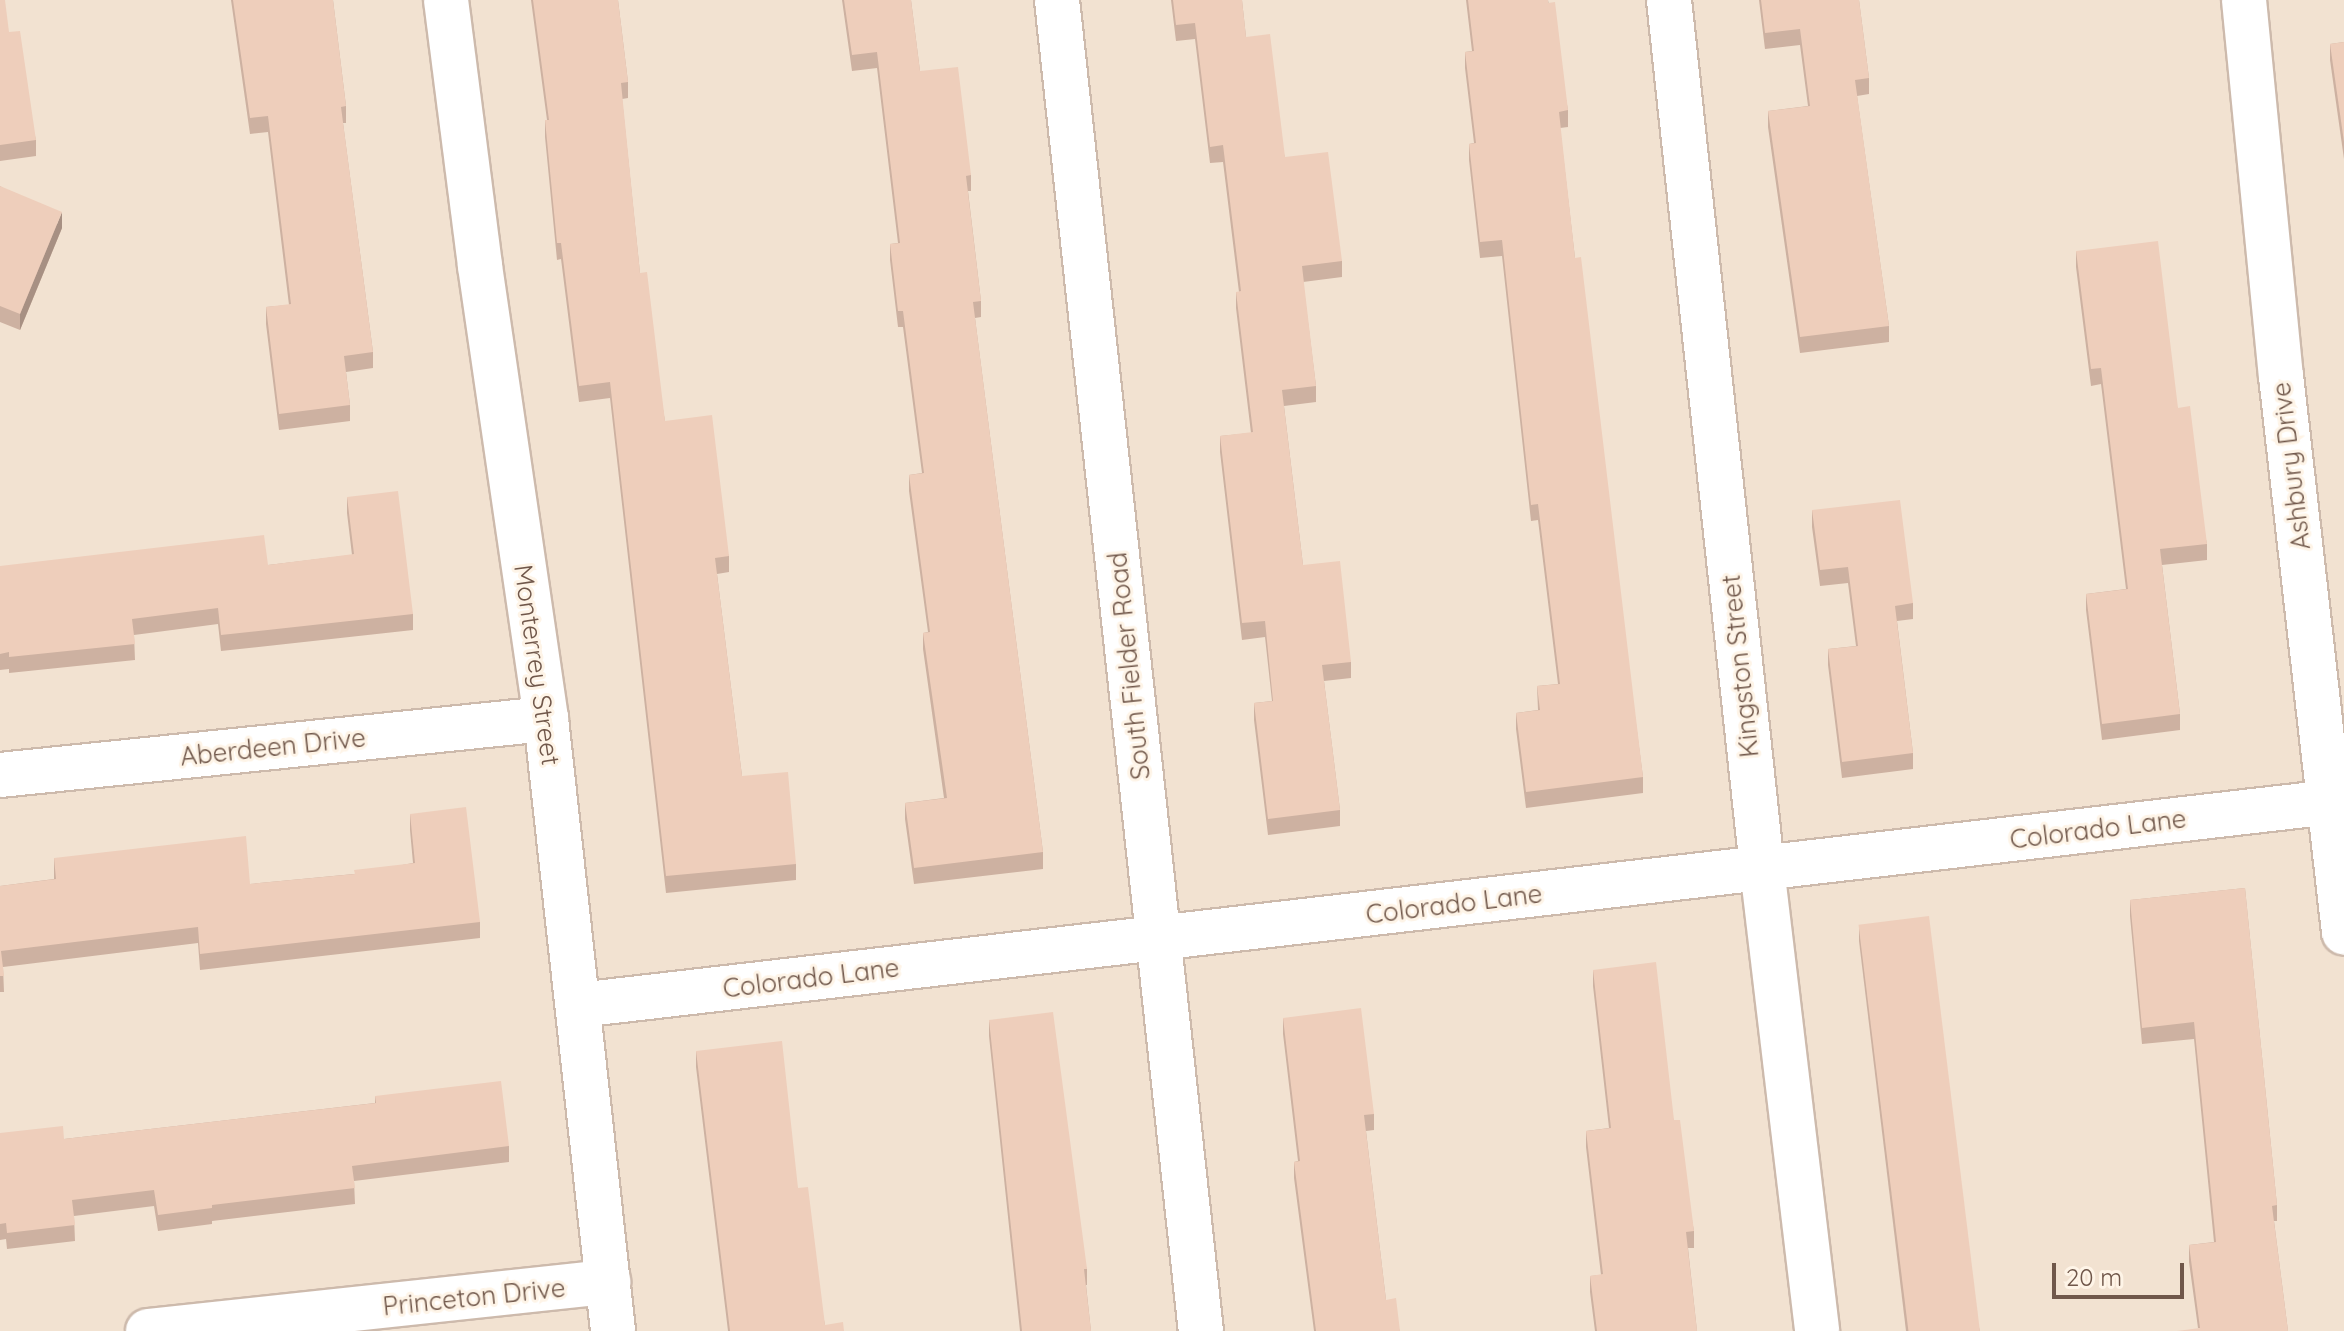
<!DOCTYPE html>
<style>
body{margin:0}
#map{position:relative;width:2344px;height:1331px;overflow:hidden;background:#fbf0e2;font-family:Quicksand,sans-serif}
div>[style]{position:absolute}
.residential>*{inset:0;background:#f2e2d1;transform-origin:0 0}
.roads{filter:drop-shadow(2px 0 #cdbaac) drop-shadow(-2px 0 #cdbaac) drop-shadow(0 2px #cdbaac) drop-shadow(0 -2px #cdbaac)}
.minor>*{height:44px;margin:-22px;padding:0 22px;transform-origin:22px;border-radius:22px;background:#fff}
.wall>*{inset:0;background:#cdb1a1}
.shaded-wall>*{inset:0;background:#a79083}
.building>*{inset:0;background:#eecebb;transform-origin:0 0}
span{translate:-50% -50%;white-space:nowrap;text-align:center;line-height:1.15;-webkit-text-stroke:6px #fef4e7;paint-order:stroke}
.street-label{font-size:26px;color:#70574a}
.scale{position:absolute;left:2052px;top:1263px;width:132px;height:36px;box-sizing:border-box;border:4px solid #70574a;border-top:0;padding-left:10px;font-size:24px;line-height:28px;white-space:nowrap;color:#70574a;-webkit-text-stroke:6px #fef4e7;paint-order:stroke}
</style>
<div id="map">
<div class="residential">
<i style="left:0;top:0;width:2344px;height:1331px"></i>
</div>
<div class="roads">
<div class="minor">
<i style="left:446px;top:0;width:268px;rotate:82.7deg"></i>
<i style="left:480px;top:266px;width:458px;rotate:81.7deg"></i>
<i style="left:546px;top:719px;width:616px;rotate:83.75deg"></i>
<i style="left:1057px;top:0;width:1339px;rotate:83.83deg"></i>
<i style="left:1669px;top:0;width:873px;rotate:83.88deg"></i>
<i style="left:1762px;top:868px;width:466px;rotate:83.2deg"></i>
<i style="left:2244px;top:0;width:378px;rotate:84.4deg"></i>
<i style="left:2281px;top:376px;width:560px;rotate:83.54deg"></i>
<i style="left:0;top:775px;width:549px;rotate:-5.86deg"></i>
<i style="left:579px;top:1005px;width:1763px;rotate:-6.61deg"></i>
<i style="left:148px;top:1331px;width:463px;rotate:-6.1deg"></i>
</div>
</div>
<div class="wall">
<i style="clip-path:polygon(0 0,36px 140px,36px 156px,0 161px)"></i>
<i style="clip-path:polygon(231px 0,333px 0,346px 106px,346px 123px,343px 123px,373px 352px,373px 368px,346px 372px,350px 405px,350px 421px,279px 430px,266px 324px,266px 307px,289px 305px,268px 132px,250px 134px)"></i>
<i style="clip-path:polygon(531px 0,618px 0,628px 82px,628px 98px,622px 99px,640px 273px,665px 421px,729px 556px,729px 572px,717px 574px,742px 776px,796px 864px,796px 880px,666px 893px,610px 398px,579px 402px,561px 259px,557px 260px,545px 137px,545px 120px,547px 120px)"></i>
<i style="clip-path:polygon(842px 0,911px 0,920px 71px,971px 175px,971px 191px,968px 191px,981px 301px,981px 317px,975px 318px,1043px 852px,1043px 869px,914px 884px,905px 819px,905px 803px,944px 798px,923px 649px,923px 633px,928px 632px,909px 491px,909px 475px,922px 473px,903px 327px,898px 327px,890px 260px,890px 244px,898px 243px,877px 68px,852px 71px)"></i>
<i style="clip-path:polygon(1171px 0,1242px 0,1246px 37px,1285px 157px,1342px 261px,1342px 277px,1303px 282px,1316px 386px,1316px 402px,1284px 406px,1303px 565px,1351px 662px,1351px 678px,1324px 681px,1340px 810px,1340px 826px,1268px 835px,1254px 720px,1254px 703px,1272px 701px,1265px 637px,1242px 640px,1220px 452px,1220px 436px,1251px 433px,1236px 308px,1236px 292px,1239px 292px,1223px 162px,1210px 163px,1195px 39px,1176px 41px)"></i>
<i style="clip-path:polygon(1466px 0,1548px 0,1568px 110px,1568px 127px,1560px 128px,1575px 258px,1643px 777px,1643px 793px,1526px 808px,1516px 729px,1516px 713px,1538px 710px,1537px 686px,1558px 684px,1538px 520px,1531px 521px,1502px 256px,1480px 258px,1469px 160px,1469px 144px,1474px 143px,1465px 68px,1465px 52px,1472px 51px)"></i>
<i style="clip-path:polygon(1759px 0,1859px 0,1869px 78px,1869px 94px,1857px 96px,1889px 326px,1889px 342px,1800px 353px,1768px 127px,1768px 111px,1808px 106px,1800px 45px,1765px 49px)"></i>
<i style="clip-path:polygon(2344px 42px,2344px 159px,2330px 60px,2330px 44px)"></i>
<i style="clip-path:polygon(0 186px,62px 228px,20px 330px,0 322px)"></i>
<i style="clip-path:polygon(2076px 251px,2178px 408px,2207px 544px,2207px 560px,2162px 565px,2180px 714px,2180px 730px,2102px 740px,2086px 610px,2086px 594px,2126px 589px,2101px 384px,2091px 386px,2076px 267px)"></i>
<i style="clip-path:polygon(347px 497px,413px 614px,413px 630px,221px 651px,218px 624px,134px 635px,135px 660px,9px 673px,9px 669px,0 670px,0 566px,268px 565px,352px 555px,347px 513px)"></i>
<i style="clip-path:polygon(1812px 510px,1913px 603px,1913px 619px,1897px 621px,1913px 753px,1913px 769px,1842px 778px,1828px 665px,1828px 649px,1856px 646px,1848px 583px,1820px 586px,1812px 527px)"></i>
<i style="clip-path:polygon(410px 814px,480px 922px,480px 938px,200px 970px,198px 943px,3px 967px,4px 992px,0 992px,0 886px,54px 879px,54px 858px,250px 884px,354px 874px,413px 863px,410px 830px)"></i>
<i style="clip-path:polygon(2245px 888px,2277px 1205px,2277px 1221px,2274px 1221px,2288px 1331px,2198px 1328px,2189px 1262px,2189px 1245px,2214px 1242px,2194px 1039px,2142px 1044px,2130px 916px,2130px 900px)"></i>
<i style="clip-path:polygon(1859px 925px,1980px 1331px,1906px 1331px,1859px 941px)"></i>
<i style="clip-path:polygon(1593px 970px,1674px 1120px,1694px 1231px,1694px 1248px,1688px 1248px,1697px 1331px,1595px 1331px,1590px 1292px,1590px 1276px,1601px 1275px,1586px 1147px,1586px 1131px,1609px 1128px,1593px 986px)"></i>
<i style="clip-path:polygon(1283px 1018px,1374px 1114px,1374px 1130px,1366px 1131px,1386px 1300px,1400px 1331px,1314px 1331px,1294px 1178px,1294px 1162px,1298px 1161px,1283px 1034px)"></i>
<i style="clip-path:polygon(989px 1020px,1087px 1269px,1087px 1285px,1086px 1285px,1091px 1331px,1020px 1331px,989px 1036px)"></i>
<i style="clip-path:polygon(696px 1051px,798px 1188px,825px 1325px,844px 1331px,728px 1331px,696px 1067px)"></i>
<i style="clip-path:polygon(375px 1096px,509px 1146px,509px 1162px,354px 1181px,355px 1204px,212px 1221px,212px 1224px,158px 1231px,154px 1206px,74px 1216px,75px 1241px,7px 1249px,6px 1239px,0 1240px,0 1133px,64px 1139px,375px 1103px)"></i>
</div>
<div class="shaded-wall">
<i style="clip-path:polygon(62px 212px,62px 228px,20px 330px,20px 314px)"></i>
</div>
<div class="building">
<i style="clip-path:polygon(0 0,5px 0,9px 32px,20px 31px,36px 140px,0 145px)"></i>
<i style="clip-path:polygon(233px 0,333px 0,346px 106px,341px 107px,373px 352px,344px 356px,350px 405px,279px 414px,266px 307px,291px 304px,268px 116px,250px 118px)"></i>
<i style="clip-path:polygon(533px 0,618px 0,628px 82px,621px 83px,640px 273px,647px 272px,665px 421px,712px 415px,729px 556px,715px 558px,742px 776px,788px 772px,796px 864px,666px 876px,610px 382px,579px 386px,561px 243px,557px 243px,545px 120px,549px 120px)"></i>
<i style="clip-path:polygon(844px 0,911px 0,920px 71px,958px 67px,971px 175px,966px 176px,981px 301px,973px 302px,1043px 852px,914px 868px,905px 803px,947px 798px,923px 633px,930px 632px,909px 475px,924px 473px,903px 311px,898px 311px,890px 244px,900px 243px,877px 52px,852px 55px)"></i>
<i style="clip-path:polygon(1173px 0,1242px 0,1246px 37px,1270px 34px,1285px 157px,1328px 152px,1342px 261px,1302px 266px,1316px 386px,1282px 390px,1303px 565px,1340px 561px,1351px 662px,1322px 665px,1340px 810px,1268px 819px,1254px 703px,1273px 701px,1265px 621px,1242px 623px,1220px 436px,1253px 432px,1236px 292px,1241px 291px,1223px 145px,1210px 147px,1195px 23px,1176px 25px)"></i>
<i style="clip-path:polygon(1468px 0,1548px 0,1548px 3px,1555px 2px,1568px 110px,1559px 112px,1575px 258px,1581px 257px,1643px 777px,1526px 792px,1516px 713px,1540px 710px,1537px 686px,1560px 684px,1538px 504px,1531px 505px,1502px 240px,1480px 242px,1469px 144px,1476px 143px,1465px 52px,1474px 51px)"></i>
<i style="clip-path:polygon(1761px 0,1859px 0,1869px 78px,1855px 80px,1889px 326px,1800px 337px,1768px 111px,1810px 106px,1800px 29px,1765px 33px)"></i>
<i style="clip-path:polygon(2344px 42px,2344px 142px,2330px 44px)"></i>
<i style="clip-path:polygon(0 186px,62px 212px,20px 314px,0 306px)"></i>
<i style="clip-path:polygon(2158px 241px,2178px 408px,2190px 406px,2207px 544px,2160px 549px,2180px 714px,2102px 724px,2086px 594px,2128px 589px,2101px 368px,2091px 369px,2076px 251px)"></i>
<i style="clip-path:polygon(398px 491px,413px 614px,221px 635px,218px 608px,132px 619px,135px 644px,9px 657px,9px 652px,0 654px,0 566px,264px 535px,268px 565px,354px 554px,347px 497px)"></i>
<i style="clip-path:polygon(1900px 500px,1913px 603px,1895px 606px,1913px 753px,1842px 762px,1828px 649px,1858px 646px,1848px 567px,1820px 570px,1812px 510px)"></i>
<i style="clip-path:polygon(466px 807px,480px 922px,200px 954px,198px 927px,1px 951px,4px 976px,0 976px,0 886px,56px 879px,54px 858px,246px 836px,250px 884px,355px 874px,354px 870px,415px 863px,410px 814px)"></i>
<i style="clip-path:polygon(2245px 888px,2277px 1205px,2272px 1206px,2288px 1331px,2177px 1331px,2200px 1328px,2189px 1245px,2216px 1242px,2194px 1022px,2142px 1028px,2130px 900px)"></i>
<i style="left:1929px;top:916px;width:418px;height:71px;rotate:83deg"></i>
<i style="clip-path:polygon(1656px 962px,1674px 1120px,1680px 1120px,1694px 1231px,1686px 1232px,1697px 1331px,1597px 1331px,1590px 1276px,1603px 1274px,1586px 1131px,1611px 1128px,1593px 970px)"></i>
<i style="clip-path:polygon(1361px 1008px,1374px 1114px,1364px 1115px,1386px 1300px,1396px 1298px,1400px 1331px,1316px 1331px,1294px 1162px,1300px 1161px,1283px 1018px)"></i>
<i style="clip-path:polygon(1053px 1012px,1087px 1269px,1084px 1269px,1091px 1331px,1022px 1331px,989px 1020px)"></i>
<i style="clip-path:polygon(782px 1041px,798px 1188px,808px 1187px,825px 1325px,843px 1322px,844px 1331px,730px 1331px,696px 1051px)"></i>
<i style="clip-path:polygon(501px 1081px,509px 1146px,352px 1166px,355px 1188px,212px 1205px,212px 1208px,158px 1215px,154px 1190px,72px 1200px,75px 1225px,7px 1233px,6px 1223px,0 1224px,0 1133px,63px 1126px,64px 1139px,376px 1103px,375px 1096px)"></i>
</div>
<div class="street-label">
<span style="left:2291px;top:466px;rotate:-97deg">Ashbury Drive</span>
<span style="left:537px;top:665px;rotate:82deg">Monterrey Street</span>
<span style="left:1129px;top:666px;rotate:-96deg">South Fielder Road</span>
<span style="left:1740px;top:666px;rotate:-96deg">Kingston Street</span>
<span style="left:273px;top:747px;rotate:-6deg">Aberdeen Drive</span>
<span style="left:2098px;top:829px;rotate:-7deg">Colorado Lane</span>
<span style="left:1454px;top:904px;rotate:-7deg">Colorado Lane</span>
<span style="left:811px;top:978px;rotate:-7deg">Colorado Lane</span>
<span style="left:474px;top:1297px;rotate:-6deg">Princeton Drive</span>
</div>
<div class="scale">20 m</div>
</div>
